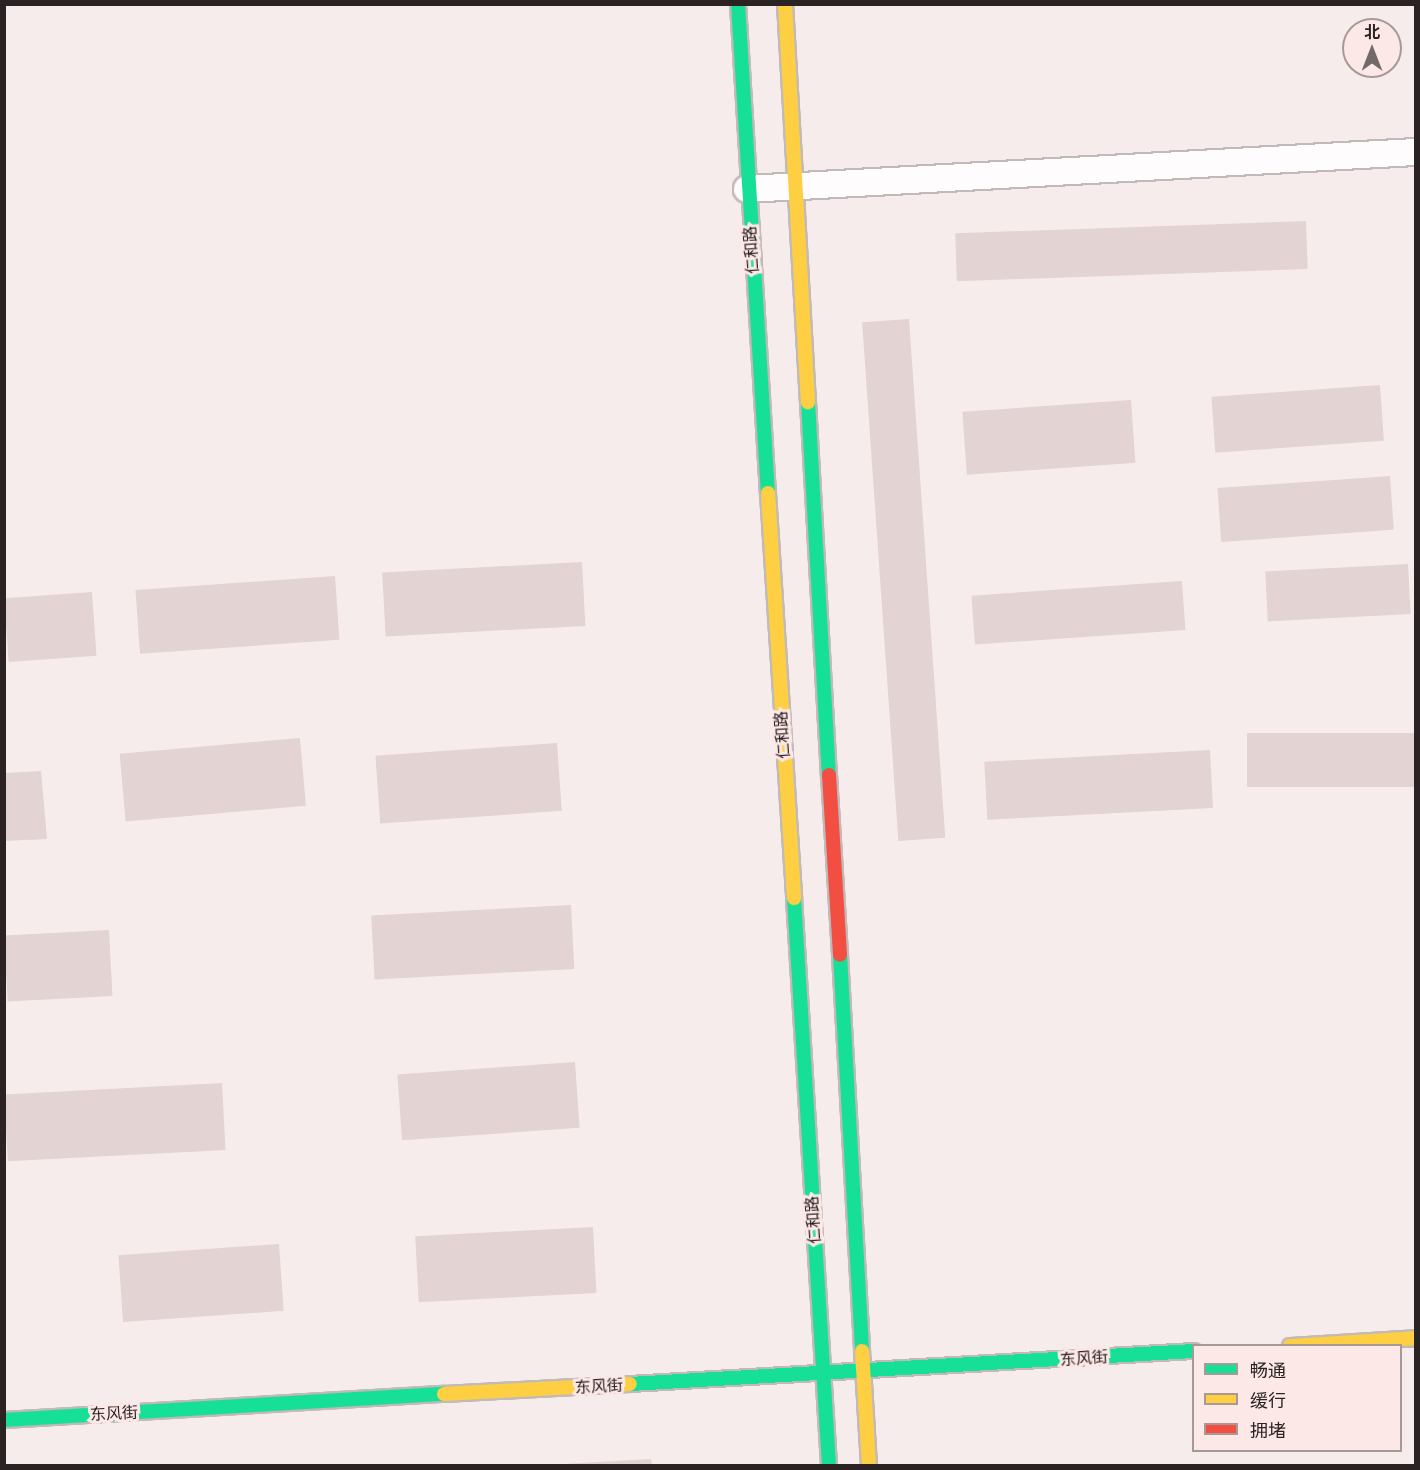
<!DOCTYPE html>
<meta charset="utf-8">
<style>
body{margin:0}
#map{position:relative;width:1420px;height:1470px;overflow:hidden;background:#f7ecec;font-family:"Archivo Narrow","Noto Sans SC",sans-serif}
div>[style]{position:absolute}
.building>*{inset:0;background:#e3d3d2;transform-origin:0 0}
.roads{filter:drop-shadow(2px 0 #c2b9b9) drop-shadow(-2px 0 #c2b9b9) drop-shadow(0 2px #c2b9b9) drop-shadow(0 -2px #c2b9b9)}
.street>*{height:26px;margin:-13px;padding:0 13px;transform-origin:13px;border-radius:13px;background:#fefcfc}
.fast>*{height:14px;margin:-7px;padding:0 7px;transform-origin:7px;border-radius:7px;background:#16e098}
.slow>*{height:14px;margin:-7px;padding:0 7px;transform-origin:7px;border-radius:7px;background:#ffcf43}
.jam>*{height:14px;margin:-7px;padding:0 7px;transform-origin:7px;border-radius:7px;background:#f24e42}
span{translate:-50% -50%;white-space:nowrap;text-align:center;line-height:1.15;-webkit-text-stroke:6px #fce8e7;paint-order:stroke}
.street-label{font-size:16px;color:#2b2323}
.frame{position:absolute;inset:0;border:6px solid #2b2323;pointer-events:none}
.legend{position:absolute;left:1192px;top:1344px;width:210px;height:108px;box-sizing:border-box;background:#fce8e7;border:2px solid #a89999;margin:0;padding:8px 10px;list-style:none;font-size:18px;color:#2b2323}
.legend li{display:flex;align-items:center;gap:12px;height:30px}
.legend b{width:30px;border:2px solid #a89999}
.north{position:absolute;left:1342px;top:18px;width:60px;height:60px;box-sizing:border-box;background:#fce8e7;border:2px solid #a89999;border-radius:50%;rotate:0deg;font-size:16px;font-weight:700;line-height:24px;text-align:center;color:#2b2323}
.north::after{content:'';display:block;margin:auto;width:21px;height:27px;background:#726969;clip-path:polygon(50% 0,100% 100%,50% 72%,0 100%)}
</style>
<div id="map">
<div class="building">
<i style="left:1306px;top:221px;width:48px;height:351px;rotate:88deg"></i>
<i style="left:909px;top:319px;width:520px;height:47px;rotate:86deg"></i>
<i style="left:1380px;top:385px;width:56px;height:169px;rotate:86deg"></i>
<i style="left:1131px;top:400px;width:63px;height:169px;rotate:86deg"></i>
<i style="left:1390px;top:476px;width:54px;height:173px;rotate:86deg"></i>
<i style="left:582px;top:562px;width:64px;height:200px;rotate:87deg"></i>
<i style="left:1408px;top:564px;width:50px;height:143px;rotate:87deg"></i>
<i style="left:335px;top:576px;width:64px;height:200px;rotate:86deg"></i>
<i style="left:1182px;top:581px;width:49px;height:211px;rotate:86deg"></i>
<i style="left:92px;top:592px;width:64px;height:88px;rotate:86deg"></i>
<i style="left:1416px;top:733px;width:54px;height:169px;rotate:90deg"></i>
<i style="left:300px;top:738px;width:68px;height:181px;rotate:85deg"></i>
<i style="left:557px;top:743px;width:68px;height:182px;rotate:86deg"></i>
<i style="left:1210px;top:750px;width:58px;height:226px;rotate:87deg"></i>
<i style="clip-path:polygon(41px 771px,47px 839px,4px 841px,4px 773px)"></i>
<i style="left:571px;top:905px;width:64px;height:200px;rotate:87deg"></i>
<i style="left:109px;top:930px;width:66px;height:105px;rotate:87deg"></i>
<i style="left:575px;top:1062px;width:66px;height:178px;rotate:86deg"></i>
<i style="left:222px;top:1083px;width:67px;height:218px;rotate:87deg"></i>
<i style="left:593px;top:1227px;width:66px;height:178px;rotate:87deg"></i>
<i style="left:279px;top:1244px;width:67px;height:161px;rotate:86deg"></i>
<i style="clip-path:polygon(651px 1459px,652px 1466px,563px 1466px,563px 1464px)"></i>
</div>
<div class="roads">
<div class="street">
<i style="left:747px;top:189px;width:670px;rotate:-3.17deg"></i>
</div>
<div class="fast">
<i style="left:738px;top:4px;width:490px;rotate:86.5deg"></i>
<i style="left:808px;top:402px;width:374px;rotate:86.8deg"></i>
<i style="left:794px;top:898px;width:569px;rotate:86.47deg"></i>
<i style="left:840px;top:955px;width:397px;rotate:86.8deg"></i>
<i style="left:630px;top:1384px;width:565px;rotate:-3.35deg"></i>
<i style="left:4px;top:1420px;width:441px;rotate:-3.4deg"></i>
</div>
<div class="slow">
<i style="left:785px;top:4px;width:399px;rotate:86.7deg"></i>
<i style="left:768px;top:493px;width:406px;rotate:86.3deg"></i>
<i style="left:1290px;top:1346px;width:126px;rotate:-3.6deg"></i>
<i style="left:862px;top:1351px;width:115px;rotate:86.5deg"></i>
<i style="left:444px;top:1394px;width:186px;rotate:-3.1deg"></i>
</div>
<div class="jam">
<i style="left:829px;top:775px;width:180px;rotate:86.5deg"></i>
</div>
</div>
<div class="street-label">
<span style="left:751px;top:250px;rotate:-94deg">仁和路</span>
<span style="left:782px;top:735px;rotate:-94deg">仁和路</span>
<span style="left:813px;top:1220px;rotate:-94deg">仁和路</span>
<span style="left:1084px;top:1358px;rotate:-4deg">东风街</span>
<span style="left:599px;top:1386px;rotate:-3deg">东风街</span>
<span style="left:114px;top:1413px;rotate:-3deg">东风街</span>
</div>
<div class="frame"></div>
<ul class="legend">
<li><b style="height:8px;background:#16e098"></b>畅通</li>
<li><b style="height:8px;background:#ffcf43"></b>缓行</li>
<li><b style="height:8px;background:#f24e42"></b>拥堵</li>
</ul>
<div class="north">北</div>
</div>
